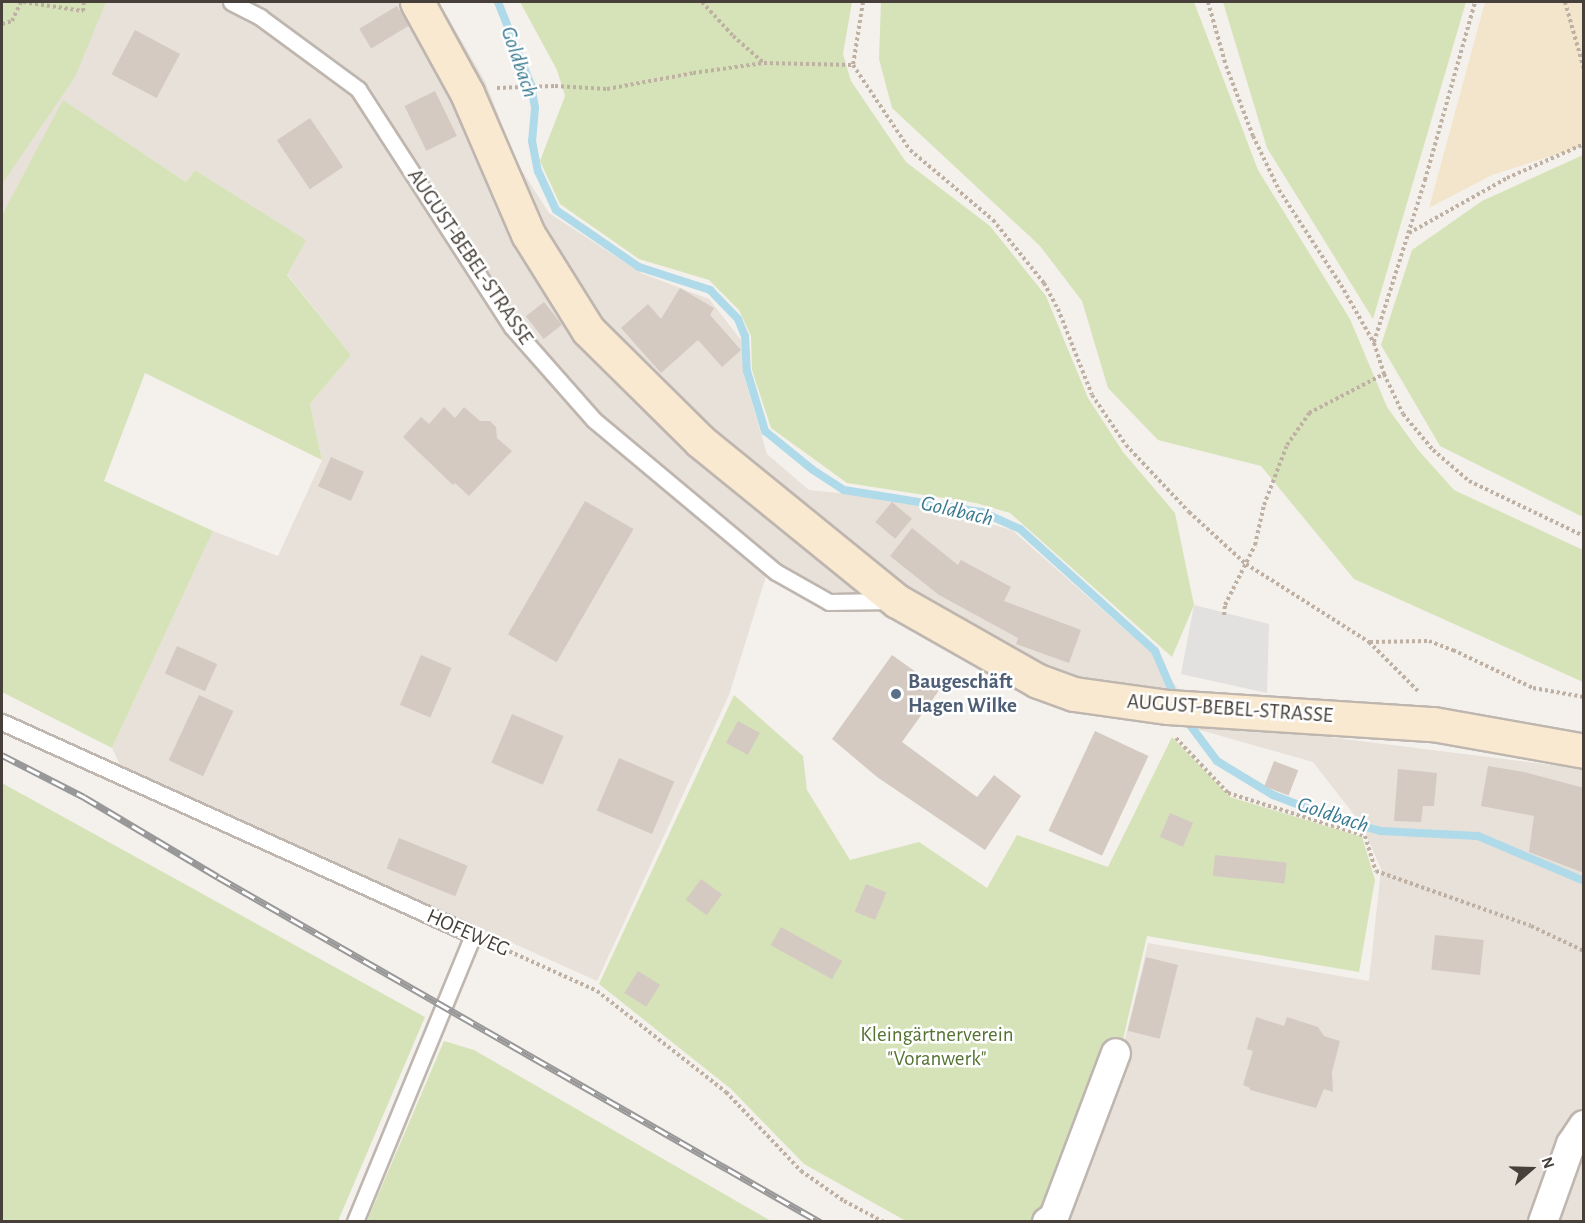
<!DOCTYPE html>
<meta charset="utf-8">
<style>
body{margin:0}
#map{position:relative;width:1585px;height:1223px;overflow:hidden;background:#f4f0eb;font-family:"Alegreya Sans",sans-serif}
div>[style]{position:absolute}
.residential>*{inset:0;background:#e7e1da}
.green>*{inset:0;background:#d6e3b9}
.sand>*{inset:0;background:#f3e5cc}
.parking>*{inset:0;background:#e3e1df}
.stream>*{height:8px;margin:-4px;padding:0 4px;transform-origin:4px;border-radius:4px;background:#afdae9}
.building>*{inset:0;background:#d4cac2;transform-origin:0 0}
.path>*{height:4px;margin-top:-2px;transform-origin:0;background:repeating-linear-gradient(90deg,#beb0a2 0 3px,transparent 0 6px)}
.roads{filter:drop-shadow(2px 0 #beb6af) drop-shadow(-2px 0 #beb6af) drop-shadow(0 2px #beb6af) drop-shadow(0 -2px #beb6af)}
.lane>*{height:15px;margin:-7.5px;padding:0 7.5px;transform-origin:7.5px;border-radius:7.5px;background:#fff}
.street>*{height:28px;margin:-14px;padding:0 14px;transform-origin:14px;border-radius:14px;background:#fff}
.secondary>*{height:33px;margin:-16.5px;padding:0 16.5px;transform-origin:16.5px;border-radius:16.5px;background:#f9e9d0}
.rail>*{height:7px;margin-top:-3.5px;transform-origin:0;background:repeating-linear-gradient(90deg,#fff 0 14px,#989898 0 28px);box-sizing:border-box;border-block:2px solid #989898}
.dots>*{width:16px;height:16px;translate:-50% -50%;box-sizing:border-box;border:3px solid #fff;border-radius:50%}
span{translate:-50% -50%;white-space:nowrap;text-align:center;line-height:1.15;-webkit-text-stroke:5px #fff;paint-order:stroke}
.street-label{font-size:21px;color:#47403a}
.service-label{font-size:21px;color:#4e5e75;font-weight:700}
.left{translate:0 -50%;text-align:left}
.park-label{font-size:21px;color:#557333}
.water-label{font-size:22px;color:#387990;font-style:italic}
.frame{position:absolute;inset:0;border:3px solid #47403a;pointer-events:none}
.north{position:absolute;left:1501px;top:1139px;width:60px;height:60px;-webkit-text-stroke:4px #fff;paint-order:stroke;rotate:70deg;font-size:16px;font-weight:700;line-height:24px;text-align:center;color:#47403a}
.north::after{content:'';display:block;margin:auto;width:21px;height:27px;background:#47403a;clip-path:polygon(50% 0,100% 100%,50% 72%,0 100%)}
</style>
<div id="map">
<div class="residential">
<i style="clip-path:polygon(2px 2px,439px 2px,485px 81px,517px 163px,549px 213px,641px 273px,709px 299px,741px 340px,744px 376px,767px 454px,809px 490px,897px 499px,1012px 530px,1156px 657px,1200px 721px,1583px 769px,1583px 1221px,1055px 1221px,1116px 1077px,1148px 943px,1369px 981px,1381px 869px,1362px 825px,1313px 762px,1193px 728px,1055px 671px,917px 600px,836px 593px,767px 573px,729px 695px,597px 981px,121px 767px,112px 748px,213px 531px,278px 556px,322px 460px,310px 404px,351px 355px,287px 274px,305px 240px,195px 170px,186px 182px,64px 101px,2px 215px)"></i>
</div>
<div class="green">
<i style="clip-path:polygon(2px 2px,106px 2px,75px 77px,2px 184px)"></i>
<i style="clip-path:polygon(520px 2px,852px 2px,843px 54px,851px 81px,906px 162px,990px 226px,1046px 296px,1088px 398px,1123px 452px,1175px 513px,1194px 605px,1172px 657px,1010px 513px,976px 503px,847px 483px,771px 428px,752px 370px,751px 336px,739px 310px,709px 280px,639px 259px,560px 204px,540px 161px,565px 96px,557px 70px)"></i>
<i style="clip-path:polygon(881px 2px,1194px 2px,1258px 170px,1350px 319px,1387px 407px,1419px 451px,1454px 490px,1583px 550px,1583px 682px,1354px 579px,1261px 466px,1158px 440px,1108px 388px,1082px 301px,1040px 246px,892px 108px,879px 59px)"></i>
<i style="clip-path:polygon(1223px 2px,1466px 2px,1373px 319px,1267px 148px)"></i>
<i style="clip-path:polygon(63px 100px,186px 182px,195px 170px,306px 240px,287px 275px,351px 355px,310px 404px,322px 460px,145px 373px,104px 481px,213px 531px,112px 748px,2px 692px,2px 215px)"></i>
<i style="clip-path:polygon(1583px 155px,1583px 517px,1440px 446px,1381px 345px,1412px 250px,1482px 201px)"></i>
<i style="clip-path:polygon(734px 695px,803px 756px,807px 790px,850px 860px,919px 842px,987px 888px,1017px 835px,1108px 867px,1172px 737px,1230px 797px,1362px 837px,1375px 880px,1359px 972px,1147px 936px,1115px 1074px,1046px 1221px,906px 1221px,804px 1164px,731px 1089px,599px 984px)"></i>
<i style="clip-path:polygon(2px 783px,425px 1017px,338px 1221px,2px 1221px)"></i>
<i style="clip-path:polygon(444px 1041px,474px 1050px,771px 1221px,367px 1221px)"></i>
</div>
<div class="sand">
<i style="clip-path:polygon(1485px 2px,1583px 2px,1583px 146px,1492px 175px,1429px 208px)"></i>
</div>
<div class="parking">
<i style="clip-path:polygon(1194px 605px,1269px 624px,1267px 693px,1181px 674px)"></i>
</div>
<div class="stream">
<i style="left:498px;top:2px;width:89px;rotate:68.3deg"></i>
<i style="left:531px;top:85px;width:23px;rotate:80deg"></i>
<i style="left:535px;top:108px;width:33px;rotate:95deg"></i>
<i style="left:532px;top:141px;width:31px;rotate:79deg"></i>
<i style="left:538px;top:171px;width:43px;rotate:65.2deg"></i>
<i style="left:556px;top:210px;width:101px;rotate:34.5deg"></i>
<i style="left:639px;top:267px;width:75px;rotate:17.9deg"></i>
<i style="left:710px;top:290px;width:40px;rotate:46deg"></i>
<i style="left:738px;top:319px;width:18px;rotate:68deg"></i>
<i style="left:745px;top:336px;width:35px;rotate:87deg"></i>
<i style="left:747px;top:371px;width:63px;rotate:73.3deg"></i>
<i style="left:765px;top:431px;width:62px;rotate:39.1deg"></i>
<i style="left:813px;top:470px;width:37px;rotate:33deg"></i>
<i style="left:844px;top:490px;width:140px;rotate:9.1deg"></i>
<i style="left:982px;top:512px;width:42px;rotate:24.1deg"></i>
<i style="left:1020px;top:529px;width:182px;rotate:42.1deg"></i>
<i style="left:1155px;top:651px;width:53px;rotate:66.8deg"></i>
<i style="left:1184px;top:717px;width:55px;rotate:53.1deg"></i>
<i style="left:1217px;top:761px;width:66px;rotate:31.3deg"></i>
<i style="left:1273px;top:795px;width:67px;rotate:20.9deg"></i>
<i style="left:1336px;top:819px;width:47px;rotate:14.9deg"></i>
<i style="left:1381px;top:831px;width:97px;rotate:3deg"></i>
<i style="left:1478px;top:836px;width:115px;rotate:23deg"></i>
</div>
<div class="building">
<i style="left:397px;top:6px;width:23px;height:44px;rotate:59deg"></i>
<i style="left:135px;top:30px;width:51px;height:50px;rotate:28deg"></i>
<i style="left:435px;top:91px;width:50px;height:34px;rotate:64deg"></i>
<i style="left:310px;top:118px;width:59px;height:40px;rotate:56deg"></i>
<i style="clip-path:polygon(680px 288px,714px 308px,710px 315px,741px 350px,722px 367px,698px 340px,661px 373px,621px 328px,648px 304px,661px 319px)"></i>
<i style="left:544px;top:302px;width:29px;height:23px;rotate:52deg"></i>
<i style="clip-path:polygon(444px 407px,455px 418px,464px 407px,480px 421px,490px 421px,496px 427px,497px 438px,512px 451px,469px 496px,455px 483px,453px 485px,403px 437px,421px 417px,429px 424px)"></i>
<i style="left:331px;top:457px;width:36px;height:32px;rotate:24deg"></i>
<i style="left:585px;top:501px;width:56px;height:154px;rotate:30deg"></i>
<i style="left:892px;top:502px;width:26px;height:26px;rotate:40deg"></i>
<i style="clip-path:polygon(912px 528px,958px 565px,961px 560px,1011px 587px,1004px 601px,1081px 630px,1069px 663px,1016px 644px,1018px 638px,939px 595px,890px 556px)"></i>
<i style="left:177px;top:646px;width:44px;height:30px;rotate:24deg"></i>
<i style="left:421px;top:655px;width:33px;height:54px;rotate:23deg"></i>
<i style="clip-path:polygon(892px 655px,940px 689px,902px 742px,977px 797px,994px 775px,1021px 796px,985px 850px,877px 777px,832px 739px)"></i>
<i style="left:199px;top:695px;width:38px;height:72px;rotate:25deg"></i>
<i style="left:512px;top:714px;width:56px;height:53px;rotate:23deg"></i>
<i style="left:738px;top:721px;width:25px;height:25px;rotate:29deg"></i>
<i style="left:1095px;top:731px;width:59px;height:110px;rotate:25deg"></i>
<i style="left:619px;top:758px;width:60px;height:57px;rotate:23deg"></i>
<i style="left:1274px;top:761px;width:26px;height:27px;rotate:21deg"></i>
<i style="clip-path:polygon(1488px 766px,1524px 772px,1584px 788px,1584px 873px,1529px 852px,1534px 816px,1481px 806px)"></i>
<i style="clip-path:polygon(1398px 769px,1437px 773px,1434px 806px,1423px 806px,1421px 822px,1394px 821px)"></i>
<i style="left:1170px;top:813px;width:25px;height:26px;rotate:23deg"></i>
<i style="left:399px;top:838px;width:74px;height:33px;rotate:22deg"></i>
<i style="left:1215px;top:855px;width:72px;height:21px;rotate:6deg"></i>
<i style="left:701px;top:879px;width:26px;height:26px;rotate:36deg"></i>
<i style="left:866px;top:884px;width:22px;height:30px;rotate:22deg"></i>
<i style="left:781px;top:927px;width:70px;height:21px;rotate:29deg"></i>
<i style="left:1435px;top:935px;width:49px;height:35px;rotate:6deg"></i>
<i style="left:1146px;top:957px;width:33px;height:76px;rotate:14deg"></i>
<i style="left:638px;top:971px;width:26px;height:26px;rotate:32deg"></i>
<i style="clip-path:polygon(1256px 1017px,1284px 1026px,1287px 1017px,1318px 1027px,1324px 1036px,1340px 1041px,1332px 1072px,1333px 1092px,1324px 1089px,1316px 1108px,1250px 1090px,1250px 1088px,1243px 1085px,1253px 1051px,1247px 1049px)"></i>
</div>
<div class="path">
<i style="left:23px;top:2px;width:61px;rotate:8.5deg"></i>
<i style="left:83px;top:11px;width:9px;rotate:-84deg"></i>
<i style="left:702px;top:2px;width:46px;rotate:47.6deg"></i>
<i style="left:733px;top:36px;width:41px;rotate:41.1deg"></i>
<i style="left:764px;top:63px;width:89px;rotate:1.3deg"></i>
<i style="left:863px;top:2px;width:64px;rotate:99deg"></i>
<i style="left:853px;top:65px;width:102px;rotate:56.2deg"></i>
<i style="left:910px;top:150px;width:109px;rotate:40.1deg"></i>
<i style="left:993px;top:220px;width:81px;rotate:51deg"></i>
<i style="left:1044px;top:283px;width:30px;rotate:62deg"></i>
<i style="left:1058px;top:309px;width:92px;rotate:68.4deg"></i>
<i style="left:1092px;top:395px;width:60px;rotate:55.8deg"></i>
<i style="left:1126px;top:445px;width:92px;rotate:46.8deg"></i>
<i style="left:1189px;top:512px;width:77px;rotate:42.4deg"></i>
<i style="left:1246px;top:564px;width:146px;rotate:32.4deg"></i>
<i style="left:1369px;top:642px;width:69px;rotate:45deg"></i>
<i style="left:1208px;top:2px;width:66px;rotate:74.3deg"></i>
<i style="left:1226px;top:66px;width:75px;rotate:68.9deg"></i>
<i style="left:1253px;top:136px;width:60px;rotate:64.3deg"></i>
<i style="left:1279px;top:190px;width:113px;rotate:56.9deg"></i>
<i style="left:1341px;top:285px;width:67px;rotate:60.4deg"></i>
<i style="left:1374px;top:343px;width:33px;rotate:72deg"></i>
<i style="left:1384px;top:374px;width:44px;rotate:64.6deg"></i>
<i style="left:1403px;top:414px;width:47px;rotate:50.2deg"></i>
<i style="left:1433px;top:450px;width:48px;rotate:40.7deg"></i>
<i style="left:1469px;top:481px;width:127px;rotate:25.6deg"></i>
<i style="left:1565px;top:2px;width:70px;rotate:74.2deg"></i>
<i style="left:2px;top:24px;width:10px;rotate:-17deg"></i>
<i style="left:12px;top:21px;width:21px;rotate:-65deg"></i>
<i style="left:497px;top:88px;width:58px;rotate:-2deg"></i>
<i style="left:555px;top:86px;width:52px;rotate:3.3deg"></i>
<i style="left:607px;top:89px;width:87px;rotate:-10.5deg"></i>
<i style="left:693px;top:73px;width:72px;rotate:-8deg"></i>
<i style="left:1409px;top:233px;width:112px;rotate:-29.3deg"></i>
<i style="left:1507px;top:178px;width:84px;rotate:-23.8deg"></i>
<i style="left:1374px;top:342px;width:170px;rotate:-72.5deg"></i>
<i style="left:1425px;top:180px;width:185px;rotate:-74.3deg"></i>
<i style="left:1224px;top:615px;width:10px;rotate:-84deg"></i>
<i style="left:1225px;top:605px;width:67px;rotate:-63.4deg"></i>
<i style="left:1255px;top:545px;width:41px;rotate:-77.3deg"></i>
<i style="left:1264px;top:505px;width:64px;rotate:-69deg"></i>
<i style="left:1287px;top:445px;width:39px;rotate:-55deg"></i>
<i style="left:1309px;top:413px;width:85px;rotate:-27.5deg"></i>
<i style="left:1370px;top:642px;width:59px;rotate:-1deg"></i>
<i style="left:1429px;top:641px;width:26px;rotate:21deg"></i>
<i style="left:1453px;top:650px;width:89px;rotate:25.4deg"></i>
<i style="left:1533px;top:688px;width:52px;rotate:10deg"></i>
<i style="left:1176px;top:738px;width:76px;rotate:46.6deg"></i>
<i style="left:1228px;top:793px;width:144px;rotate:17.4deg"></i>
<i style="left:1365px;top:836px;width:37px;rotate:73deg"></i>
<i style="left:1376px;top:871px;width:164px;rotate:19.5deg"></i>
<i style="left:1531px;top:926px;width:59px;rotate:25.3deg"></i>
<i style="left:493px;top:944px;width:114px;rotate:24.3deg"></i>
<i style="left:597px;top:991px;width:164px;rotate:38.1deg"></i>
<i style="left:726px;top:1092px;width:109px;rotate:46.5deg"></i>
<i style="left:801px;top:1171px;width:52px;rotate:34.9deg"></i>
<i style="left:844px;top:1201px;width:45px;rotate:27.7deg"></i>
</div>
<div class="roads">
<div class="lane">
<i style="left:231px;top:2px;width:33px;rotate:27deg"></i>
<i style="left:260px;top:17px;width:122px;rotate:36.3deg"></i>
<i style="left:358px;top:89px;width:283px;rotate:57.1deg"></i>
<i style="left:512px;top:327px;width:124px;rotate:48.6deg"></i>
<i style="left:594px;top:420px;width:237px;rotate:39.9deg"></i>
<i style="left:776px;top:572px;width:61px;rotate:29.5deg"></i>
<i style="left:829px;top:602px;width:62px;rotate:-0.9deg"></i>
<i style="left:2px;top:722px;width:517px;rotate:24.33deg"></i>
<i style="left:473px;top:935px;width:310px;rotate:112.4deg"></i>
</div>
<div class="street">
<i style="left:1047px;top:1222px;width:9px;rotate:-36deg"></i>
<i style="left:1054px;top:1217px;width:175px;rotate:-69.3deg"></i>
<i style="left:1543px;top:1222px;width:83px;rotate:-70.3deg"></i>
<i style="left:1571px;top:1144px;width:23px;rotate:-56deg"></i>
</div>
<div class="secondary">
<i style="left:417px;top:2px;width:104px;rotate:61.2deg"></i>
<i style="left:467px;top:93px;width:154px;rotate:66.6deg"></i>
<i style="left:528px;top:234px;width:113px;rotate:58deg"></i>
<i style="left:588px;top:330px;width:158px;rotate:44.7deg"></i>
<i style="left:700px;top:441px;width:254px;rotate:39.1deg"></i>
<i style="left:897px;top:601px;width:162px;rotate:29.6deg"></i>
<i style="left:1038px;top:681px;width:38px;rotate:20deg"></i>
<i style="left:1074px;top:694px;width:95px;rotate:7.9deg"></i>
<i style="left:1168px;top:707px;width:266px;rotate:3.7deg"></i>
<i style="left:1433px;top:724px;width:153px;rotate:10.1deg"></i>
</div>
</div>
<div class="rail">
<i style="left:2px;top:755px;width:92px;rotate:27.1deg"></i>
<i style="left:84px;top:797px;width:156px;rotate:30.8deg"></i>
<i style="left:218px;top:877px;width:694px;rotate:29.82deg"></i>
</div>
<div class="dots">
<i style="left:896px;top:694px;background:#5c6f8a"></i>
</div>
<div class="street-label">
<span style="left:470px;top:257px;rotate:56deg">AUGUST-BEBEL-STRASSE</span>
<span style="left:1230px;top:709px;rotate:4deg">AUGUST-BEBEL-STRASSE</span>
<span style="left:468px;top:933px;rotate:24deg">HOFEWEG</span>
</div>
<div class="service-label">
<span class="left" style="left:908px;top:694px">Baugeschäft<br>Hagen Wilke</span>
</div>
<div class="park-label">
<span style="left:937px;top:1047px">Kleingärtnerverein<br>"Voranwerk"</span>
</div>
<div class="water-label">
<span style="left:519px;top:62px;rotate:71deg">Goldbach</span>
<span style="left:957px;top:511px;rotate:13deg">Goldbach</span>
<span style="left:1333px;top:815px;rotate:18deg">Goldbach</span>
</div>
<div class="frame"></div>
<div class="north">N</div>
</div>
